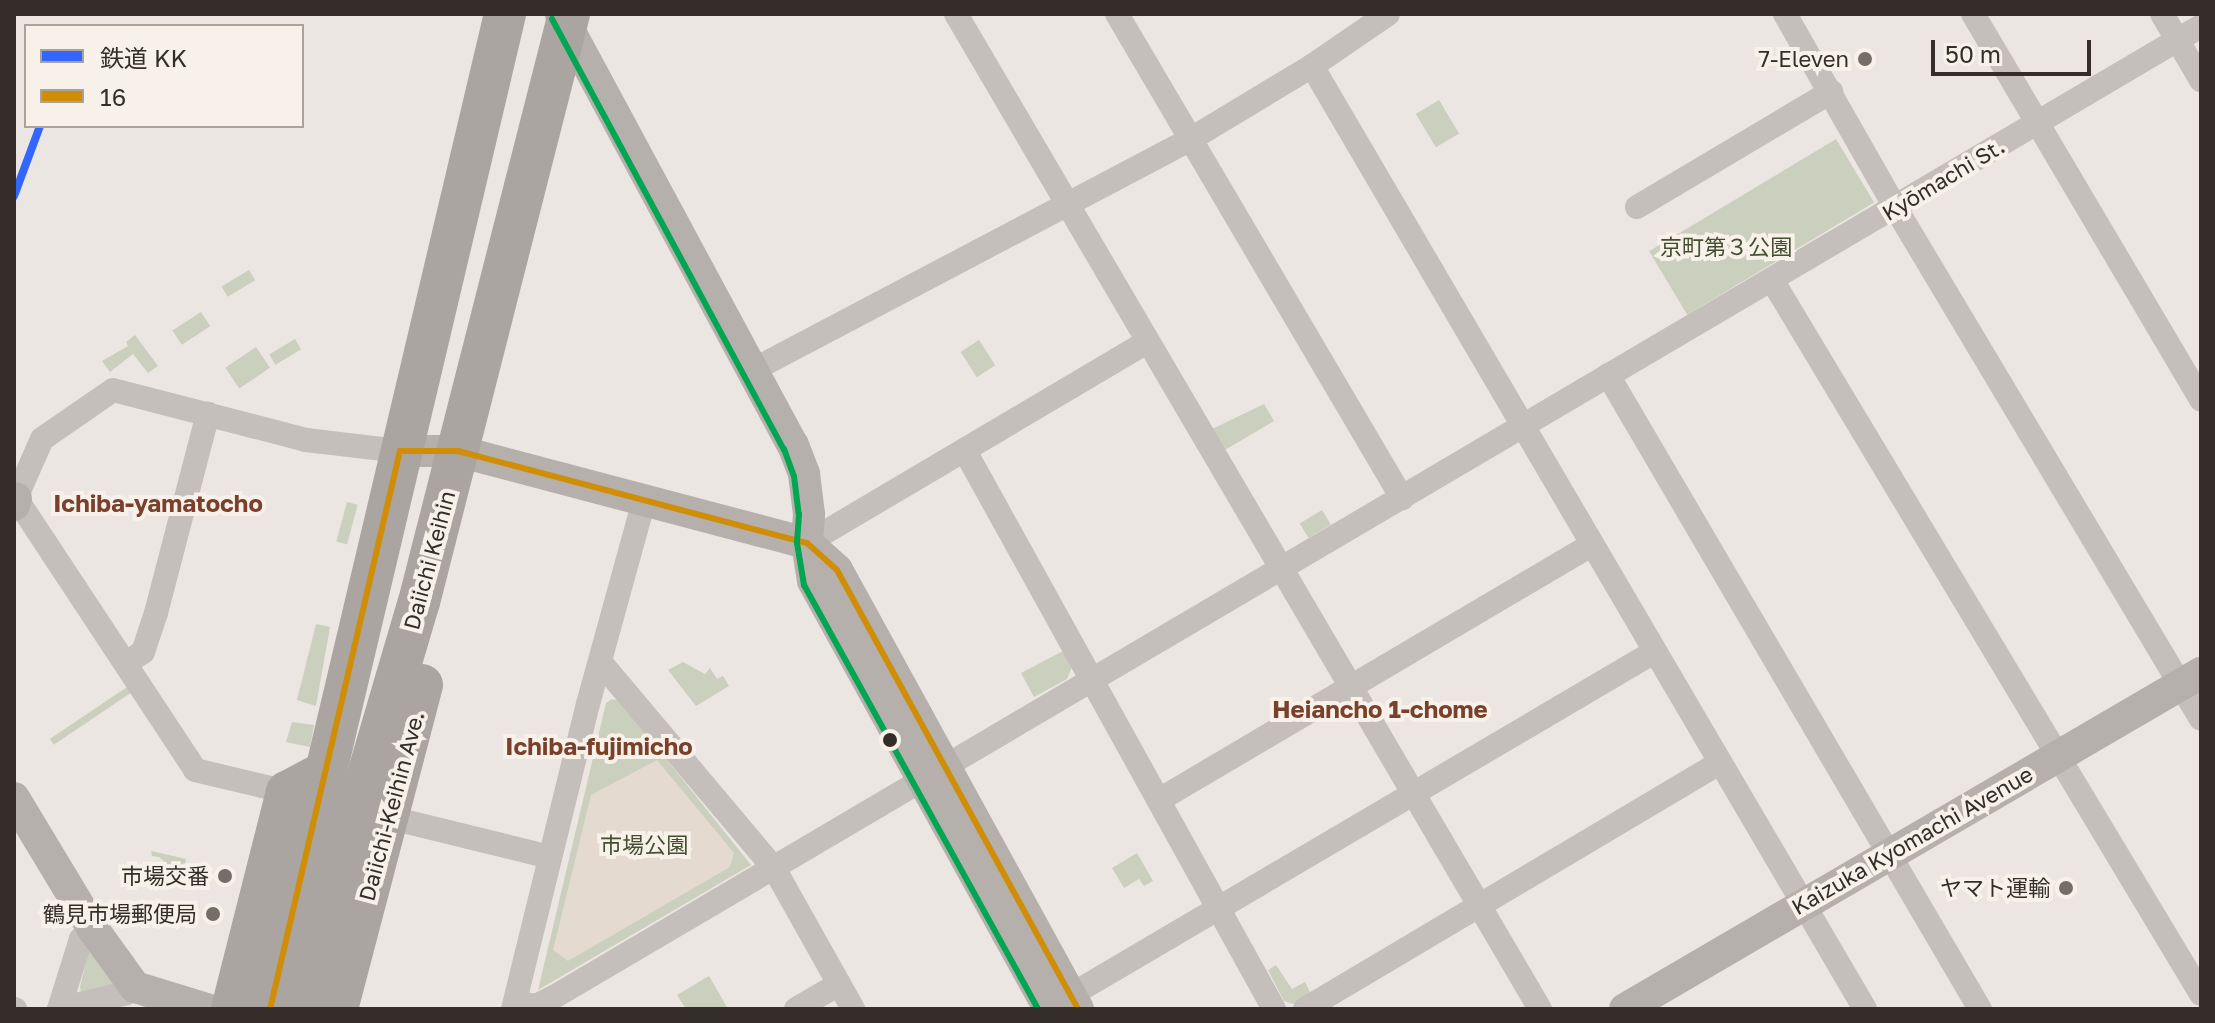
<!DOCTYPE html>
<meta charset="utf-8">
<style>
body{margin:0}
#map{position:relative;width:2215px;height:1023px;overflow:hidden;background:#ebe6e1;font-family:"Golos Text","Noto Sans JP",sans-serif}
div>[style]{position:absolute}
.green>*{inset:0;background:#cbcfbd;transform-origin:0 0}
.plaza>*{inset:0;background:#e4dacf}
.street>*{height:24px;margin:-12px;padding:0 12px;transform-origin:12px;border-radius:12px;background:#c4bfba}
.secondary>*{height:32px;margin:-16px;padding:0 16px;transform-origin:16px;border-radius:16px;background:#b5b0ab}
.highway>*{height:42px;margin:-21px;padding:0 21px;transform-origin:21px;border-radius:21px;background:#aaa5a0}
.bus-1>*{height:6px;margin:-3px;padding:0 3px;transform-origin:3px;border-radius:3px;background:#d08e08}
.bus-2>*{height:6px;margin:-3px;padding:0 3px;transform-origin:3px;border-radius:3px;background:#00a651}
.rail-1>*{height:8px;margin:-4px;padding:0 4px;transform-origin:4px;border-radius:4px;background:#36f}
.dots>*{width:22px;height:22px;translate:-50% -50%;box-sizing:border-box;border:4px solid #f7f1e9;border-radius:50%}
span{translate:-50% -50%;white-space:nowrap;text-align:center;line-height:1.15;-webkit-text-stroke:8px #f7f1e9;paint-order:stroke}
.poi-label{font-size:22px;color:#342d29}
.right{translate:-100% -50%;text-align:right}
.street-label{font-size:22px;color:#342d29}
.park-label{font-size:22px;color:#434f30}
.neighbourhood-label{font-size:24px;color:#79412c;font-weight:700}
.frame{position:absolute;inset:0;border:16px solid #342d29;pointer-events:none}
.legend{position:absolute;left:24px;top:24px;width:280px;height:104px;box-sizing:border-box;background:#f7f1e9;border:2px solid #a9a39c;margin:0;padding:10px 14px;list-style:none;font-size:24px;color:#342d29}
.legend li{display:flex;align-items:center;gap:16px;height:40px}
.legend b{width:40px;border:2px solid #a9a39c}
.scale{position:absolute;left:1931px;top:40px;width:160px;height:36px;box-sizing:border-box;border:4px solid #342d29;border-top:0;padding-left:10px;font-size:24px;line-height:28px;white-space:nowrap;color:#342d29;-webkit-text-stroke:6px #f7f1e9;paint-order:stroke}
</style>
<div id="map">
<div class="green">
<i style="left:1439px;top:100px;width:39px;height:27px;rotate:59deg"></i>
<i style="left:1836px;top:139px;width:74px;height:218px;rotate:59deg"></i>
<i style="left:249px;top:270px;width:12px;height:32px;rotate:59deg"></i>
<i style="left:201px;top:312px;width:17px;height:34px;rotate:57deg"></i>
<i style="clip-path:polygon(135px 335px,158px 366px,148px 373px,133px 354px,110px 372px,102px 361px,128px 346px,126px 342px)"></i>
<i style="left:295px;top:339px;width:12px;height:30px;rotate:59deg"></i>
<i style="left:979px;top:340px;width:30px;height:22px;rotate:57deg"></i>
<i style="left:256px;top:347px;width:25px;height:37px;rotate:56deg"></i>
<i style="clip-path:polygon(1264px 404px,1274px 421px,1225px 450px,1212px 429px)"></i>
<i style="left:347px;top:502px;width:11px;height:41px;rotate:15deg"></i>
<i style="left:1322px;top:510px;width:17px;height:26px;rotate:59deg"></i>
<i style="clip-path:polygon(316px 624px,330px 627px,316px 706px,297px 700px)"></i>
<i style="clip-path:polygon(1063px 651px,1072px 667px,1067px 679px,1034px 697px,1021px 673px)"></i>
<i style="clip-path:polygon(683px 662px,705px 674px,710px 668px,717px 679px,723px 676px,729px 686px,696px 706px,668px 670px)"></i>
<i style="left:127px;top:687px;width:7px;height:93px;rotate:56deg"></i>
<i style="clip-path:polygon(612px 699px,620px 701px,751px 865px,538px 990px,606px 703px)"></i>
<i style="clip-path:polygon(292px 722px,314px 725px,310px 747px,286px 742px)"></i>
<i style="clip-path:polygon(151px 851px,186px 859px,182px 877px,159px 857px,152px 856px)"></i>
<i style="clip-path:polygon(1137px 853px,1153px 881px,1144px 886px,1139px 879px,1124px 888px,1112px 868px)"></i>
<i style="clip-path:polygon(89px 950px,115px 984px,81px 993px,80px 987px)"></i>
<i style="clip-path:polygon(1276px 965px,1292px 989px,1305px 982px,1311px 994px,1293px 1004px,1284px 1001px,1268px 970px)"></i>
<i style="clip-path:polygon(709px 976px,728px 1009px,686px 1009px,677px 995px)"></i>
</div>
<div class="plaza">
<i style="clip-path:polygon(657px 760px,734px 853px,730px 867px,568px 961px,553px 950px,591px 795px)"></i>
</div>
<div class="street">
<i style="left:956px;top:14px;width:1154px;rotate:59.59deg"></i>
<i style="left:1117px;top:14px;width:562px;rotate:59.51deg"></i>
<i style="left:1785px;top:14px;width:222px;rotate:60.3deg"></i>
<i style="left:1895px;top:207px;width:596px;rotate:59.14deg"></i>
<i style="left:1973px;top:14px;width:448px;rotate:59.4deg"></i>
<i style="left:2162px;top:14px;width:77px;rotate:59.4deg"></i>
<i style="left:1312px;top:66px;width:1093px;rotate:59.61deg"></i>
<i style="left:1637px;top:207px;width:226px;rotate:-30.7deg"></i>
<i style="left:1772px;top:280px;width:833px;rotate:59deg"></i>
<i style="left:753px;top:370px;width:495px;rotate:-27.8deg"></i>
<i style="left:1191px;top:139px;width:141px;rotate:-31.1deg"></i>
<i style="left:1312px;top:66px;width:92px;rotate:-34.4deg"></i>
<i style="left:1608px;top:375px;width:735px;rotate:59.6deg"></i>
<i style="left:965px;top:451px;width:638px;rotate:61.02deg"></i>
<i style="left:14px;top:495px;width:329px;rotate:56.6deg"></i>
<i style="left:195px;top:770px;width:95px;rotate:13.4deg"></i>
<i style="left:16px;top:498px;width:64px;rotate:-66.2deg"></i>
<i style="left:42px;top:439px;width:86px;rotate:-34.6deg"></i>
<i style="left:113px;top:390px;width:199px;rotate:14.5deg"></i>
<i style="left:306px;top:440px;width:95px;rotate:6.7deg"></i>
<i style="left:807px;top:543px;width:395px;rotate:-30.6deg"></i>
<i style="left:126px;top:663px;width:20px;rotate:-33deg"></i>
<i style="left:143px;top:652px;width:41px;rotate:-71.6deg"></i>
<i style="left:156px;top:613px;width:206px;rotate:-75.4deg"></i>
<i style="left:602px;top:664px;width:267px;rotate:49.9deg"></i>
<i style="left:774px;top:868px;width:162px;rotate:60.7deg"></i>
<i style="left:1159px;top:800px;width:502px;rotate:-30.55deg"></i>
<i style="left:387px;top:817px;width:168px;rotate:13.8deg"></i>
<i style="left:1071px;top:995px;width:676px;rotate:-30.47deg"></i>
<i style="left:515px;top:1002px;width:21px;rotate:11deg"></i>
<i style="left:536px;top:1006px;width:20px;rotate:-27deg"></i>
<i style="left:554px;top:997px;width:1912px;rotate:-30.52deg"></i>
<i style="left:14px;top:1009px;width:1px"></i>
<i style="left:59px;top:1009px;width:73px;rotate:-72.6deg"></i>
<i style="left:81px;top:939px;width:16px;rotate:-40deg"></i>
<i style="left:59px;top:1009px;width:70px;rotate:-13.2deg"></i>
<i style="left:127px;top:993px;width:10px;rotate:-37deg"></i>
<i style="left:513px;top:1009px;width:314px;rotate:-76.2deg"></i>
<i style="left:588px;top:704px;width:211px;rotate:-74.6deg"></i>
<i style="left:796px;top:1009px;width:50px;rotate:-30.2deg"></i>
<i style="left:1305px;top:1009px;width:482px;rotate:-30.7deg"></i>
</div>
<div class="secondary">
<i style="left:561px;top:15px;width:489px;rotate:61.7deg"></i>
<i style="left:793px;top:445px;width:31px;rotate:69deg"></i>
<i style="left:804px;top:474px;width:40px;rotate:82.9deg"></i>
<i style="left:809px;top:514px;width:29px;rotate:94deg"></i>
<i style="left:807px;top:543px;width:38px;rotate:81deg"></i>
<i style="left:813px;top:581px;width:489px;rotate:61.1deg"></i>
<i style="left:400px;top:451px;width:58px"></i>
<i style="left:458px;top:451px;width:361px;rotate:14.8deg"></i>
<i style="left:807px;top:543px;width:40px;rotate:42deg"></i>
<i style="left:837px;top:570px;width:501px;rotate:61.23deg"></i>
<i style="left:14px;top:505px;width:7px;rotate:-74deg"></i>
<i style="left:14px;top:798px;width:153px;rotate:58.9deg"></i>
<i style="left:93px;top:929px;width:72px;rotate:54.1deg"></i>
<i style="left:135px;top:987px;width:75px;rotate:17deg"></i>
<i style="left:1625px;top:1009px;width:667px;rotate:-30.26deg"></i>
</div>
<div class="highway">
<i style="left:271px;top:1004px;width:1017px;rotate:-76.7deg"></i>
<i style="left:232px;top:1009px;width:224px;rotate:-75.8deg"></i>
<i style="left:287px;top:792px;width:43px;rotate:-27.8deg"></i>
<i style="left:299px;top:1009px;width:424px;rotate:-73.6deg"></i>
<i style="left:419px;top:602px;width:607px;rotate:-75.69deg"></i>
<i style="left:337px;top:1009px;width:335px;rotate:-75.3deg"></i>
</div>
<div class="bus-1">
<i style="left:270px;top:1009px;width:573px;rotate:-76.89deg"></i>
<i style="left:400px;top:451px;width:58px"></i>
<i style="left:458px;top:451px;width:361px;rotate:14.8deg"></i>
<i style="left:807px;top:543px;width:40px;rotate:42deg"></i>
<i style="left:837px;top:570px;width:501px;rotate:61.23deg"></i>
</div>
<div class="bus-2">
<i style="left:552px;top:19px;width:489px;rotate:61.7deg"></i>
<i style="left:784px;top:449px;width:29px;rotate:70deg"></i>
<i style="left:794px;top:476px;width:38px;rotate:83deg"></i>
<i style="left:799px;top:514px;width:29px;rotate:94deg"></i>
<i style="left:797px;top:543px;width:43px;rotate:80.5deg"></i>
<i style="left:804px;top:585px;width:484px;rotate:61.1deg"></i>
</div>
<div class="rail-1">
<i style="left:14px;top:196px;width:75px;rotate:-69.6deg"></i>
</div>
<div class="dots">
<i style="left:1865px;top:59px;background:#746e69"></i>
<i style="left:890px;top:740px;background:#342d29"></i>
<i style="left:225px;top:876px;background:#746e69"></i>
<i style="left:2066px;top:888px;background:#746e69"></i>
<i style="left:213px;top:914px;background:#746e69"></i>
</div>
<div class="poi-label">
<span class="right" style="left:1849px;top:59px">7-Eleven</span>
<span class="right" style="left:209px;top:876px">市場交番</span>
<span class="right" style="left:2050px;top:888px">ヤマト運輸</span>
<span class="right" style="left:197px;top:914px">鶴見市場郵便局</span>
</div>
<div class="street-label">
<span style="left:1943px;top:179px;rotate:-31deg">Kyōmachi St.</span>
<span style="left:429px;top:560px;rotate:-75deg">Daiichi Keihin</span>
<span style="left:391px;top:806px;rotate:-75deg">Daiichi-Keihin Ave.</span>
<span style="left:1912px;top:840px;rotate:-30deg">Kaizuka Kyomachi Avenue</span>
</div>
<div class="park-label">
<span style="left:1726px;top:247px">京町第３公園</span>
<span style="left:644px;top:845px">市場公園</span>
</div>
<div class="neighbourhood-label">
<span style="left:158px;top:503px">Ichiba-yamatocho</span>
<span style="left:1380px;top:709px">Heiancho 1-chome</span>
<span style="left:599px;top:746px">Ichiba-fujimicho</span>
</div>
<div class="frame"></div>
<ul class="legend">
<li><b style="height:10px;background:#36f"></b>鉄道 KK</li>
<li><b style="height:10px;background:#d08e08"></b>16</li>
</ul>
<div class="scale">50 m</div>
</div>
